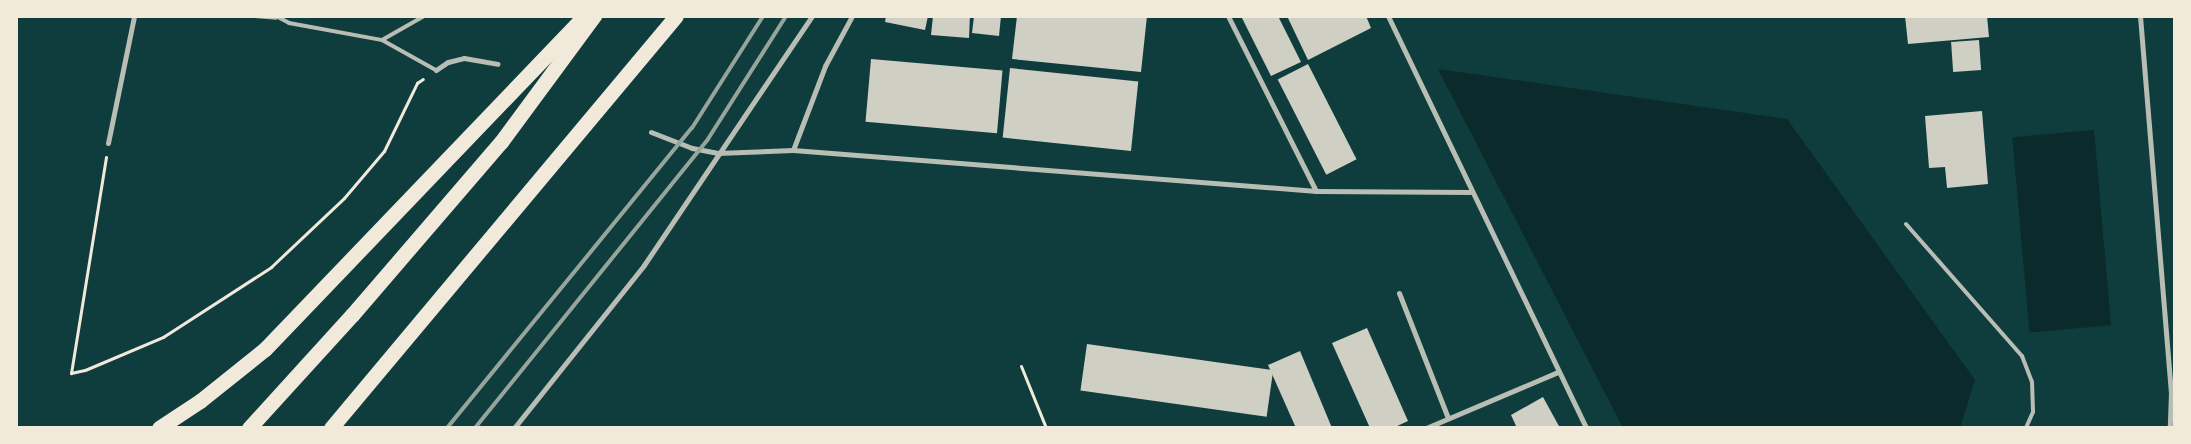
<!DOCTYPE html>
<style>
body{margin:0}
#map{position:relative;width:2191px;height:444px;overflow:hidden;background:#0f3d3e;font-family:"Crimson Pro",serif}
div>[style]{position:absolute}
.water>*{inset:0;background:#0a2a2b;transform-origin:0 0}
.building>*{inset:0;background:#cfcfc3;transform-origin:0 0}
.path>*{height:3px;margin:-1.5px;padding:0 1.5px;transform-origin:1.5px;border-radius:1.5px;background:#f1e9da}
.service>*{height:4px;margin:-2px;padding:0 2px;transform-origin:2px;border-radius:2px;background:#b8beb3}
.minor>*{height:5px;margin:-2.5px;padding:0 2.5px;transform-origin:2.5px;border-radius:2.5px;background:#b8beb3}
.motorway>*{height:15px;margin:-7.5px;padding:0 7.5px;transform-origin:7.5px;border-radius:7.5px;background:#f1e9da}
.rail>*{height:4px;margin:-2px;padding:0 2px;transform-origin:2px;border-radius:2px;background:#97a49c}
span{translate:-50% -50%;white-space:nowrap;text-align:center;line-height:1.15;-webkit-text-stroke:4px #f1e9da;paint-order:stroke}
.frame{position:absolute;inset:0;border:18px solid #f1e9da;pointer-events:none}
</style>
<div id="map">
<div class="water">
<i style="clip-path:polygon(1438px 69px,1787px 119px,1975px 380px,1960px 428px,1623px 428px)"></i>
<i style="left:2094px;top:130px;width:196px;height:82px;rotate:85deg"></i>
</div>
<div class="building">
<i style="clip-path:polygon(886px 16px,928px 16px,925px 30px,885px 22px)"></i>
<i style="clip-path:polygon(933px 16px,970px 16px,969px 38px,931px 35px)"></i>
<i style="clip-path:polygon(974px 16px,1001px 16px,999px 36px,972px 33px)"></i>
<i style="clip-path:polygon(1017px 16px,1147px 16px,1141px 72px,1012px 59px)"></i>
<i style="clip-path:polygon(1241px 16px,1278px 16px,1301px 62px,1271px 76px)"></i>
<i style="clip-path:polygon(1287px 16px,1366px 16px,1371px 28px,1308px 60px)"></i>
<i style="clip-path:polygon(1905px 16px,1987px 16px,1989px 37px,1908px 44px)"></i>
<i style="left:1979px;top:40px;width:30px;height:28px;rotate:86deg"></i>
<i style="left:871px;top:59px;width:132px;height:63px;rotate:5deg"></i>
<i style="left:1308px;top:64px;width:107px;height:34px;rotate:63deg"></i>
<i style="left:1010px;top:68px;width:129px;height:70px;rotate:6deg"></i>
<i style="clip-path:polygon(1982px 111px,1988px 184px,1947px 188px,1945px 167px,1929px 168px,1925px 116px)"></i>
<i style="clip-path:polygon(1367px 328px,1408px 421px,1393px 428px,1370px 428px,1332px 343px)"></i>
<i style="left:1087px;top:344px;width:188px;height:47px;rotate:8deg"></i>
<i style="clip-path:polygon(1300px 351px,1332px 428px,1296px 428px,1268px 365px)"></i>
<i style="clip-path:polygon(1543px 397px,1560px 428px,1517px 428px,1511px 415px)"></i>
</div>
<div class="path">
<i style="left:106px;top:157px;width:219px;rotate:99.2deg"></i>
<i style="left:71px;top:373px;width:14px;rotate:-12deg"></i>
<i style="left:85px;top:370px;width:85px;rotate:-22.9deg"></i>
<i style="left:163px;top:337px;width:129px;rotate:-32.9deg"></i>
<i style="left:271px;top:267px;width:100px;rotate:-43.4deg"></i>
<i style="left:344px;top:198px;width:62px;rotate:-49.6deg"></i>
<i style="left:384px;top:151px;width:76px;rotate:-64.1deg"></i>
<i style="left:417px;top:83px;width:7px;rotate:-34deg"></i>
<i style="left:1021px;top:366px;width:67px;rotate:68deg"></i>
</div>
<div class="service">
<i style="left:255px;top:16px;width:21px;rotate:5deg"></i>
<i style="left:276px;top:16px;width:15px;rotate:28deg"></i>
<i style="left:289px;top:23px;width:95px;rotate:10.4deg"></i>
<i style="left:382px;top:40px;width:62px;rotate:29.1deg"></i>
<i style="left:382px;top:40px;width:48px;rotate:-29.7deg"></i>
<i style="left:1906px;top:224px;width:176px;rotate:48.7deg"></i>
<i style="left:2022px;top:356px;width:28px;rotate:69deg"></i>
<i style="left:2032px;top:382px;width:30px;rotate:88deg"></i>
<i style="left:2033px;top:412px;width:17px;rotate:114deg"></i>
</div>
<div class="minor">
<i style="left:1228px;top:16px;width:196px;rotate:63.3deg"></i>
<i style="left:1388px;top:16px;width:457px;rotate:64.3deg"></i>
<i style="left:2140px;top:16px;width:377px;rotate:85.3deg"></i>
<i style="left:2171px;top:392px;width:36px;rotate:92deg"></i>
<i style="left:436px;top:70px;width:14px;rotate:-34deg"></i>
<i style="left:448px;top:62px;width:16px;rotate:-14deg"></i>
<i style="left:464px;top:58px;width:34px;rotate:10deg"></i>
<i style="left:651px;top:132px;width:44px;rotate:21.3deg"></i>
<i style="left:692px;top:148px;width:25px;rotate:11deg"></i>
<i style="left:717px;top:153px;width:76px;rotate:-2.3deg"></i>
<i style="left:793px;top:150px;width:90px;rotate:-69.1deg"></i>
<i style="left:825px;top:66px;width:57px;rotate:-61.6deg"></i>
<i style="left:108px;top:143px;width:130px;rotate:-78.4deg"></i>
<i style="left:793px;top:150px;width:525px;rotate:4.48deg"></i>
<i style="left:1316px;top:191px;width:154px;rotate:0.4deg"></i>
<i style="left:1399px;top:293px;width:134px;rotate:68.6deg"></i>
<i style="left:514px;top:428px;width:208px;rotate:-51.4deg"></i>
<i style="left:644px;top:265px;width:300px;rotate:-56deg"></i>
<i style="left:1426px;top:428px;width:143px;rotate:-23deg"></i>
</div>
<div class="motorway">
<i style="left:159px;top:428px;width:49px;rotate:-33.4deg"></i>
<i style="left:200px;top:401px;width:83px;rotate:-38.7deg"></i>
<i style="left:265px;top:349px;width:461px;rotate:-46.2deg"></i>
<i style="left:249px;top:428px;width:153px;rotate:-47.7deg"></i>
<i style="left:352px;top:315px;width:228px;rotate:-49.3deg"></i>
<i style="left:501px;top:142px;width:157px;rotate:-53.6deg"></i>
<i style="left:331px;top:428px;width:537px;rotate:-50.06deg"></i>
</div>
<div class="rail">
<i style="left:447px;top:428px;width:387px;rotate:-50.8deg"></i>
<i style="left:692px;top:128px;width:133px;rotate:-57.6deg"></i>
<i style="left:475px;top:428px;width:371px;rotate:-51.1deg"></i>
<i style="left:708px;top:139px;width:146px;rotate:-57.6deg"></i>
</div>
<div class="frame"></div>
</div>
